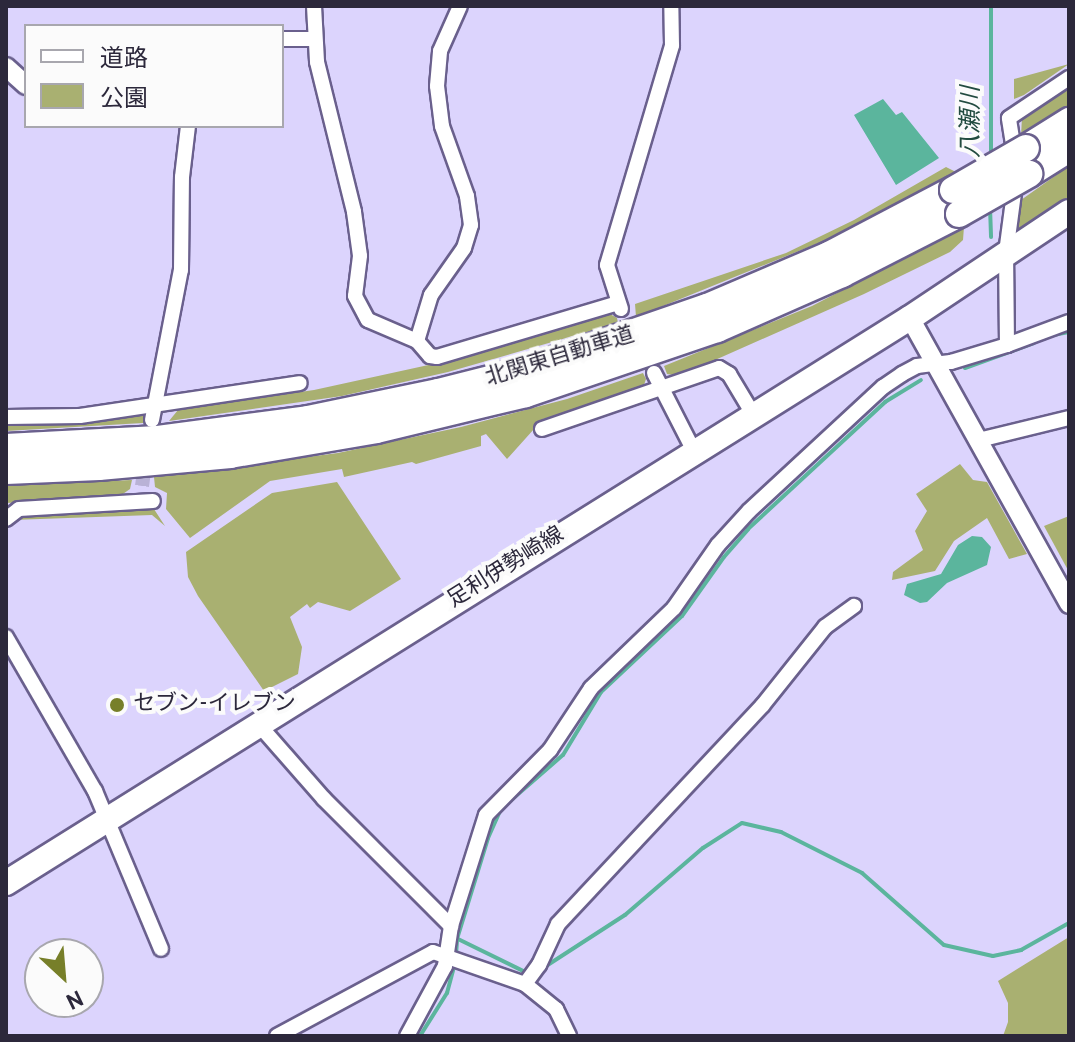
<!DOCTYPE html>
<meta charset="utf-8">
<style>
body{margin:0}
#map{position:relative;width:1075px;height:1042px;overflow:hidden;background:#dcd4fd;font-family:Overpass,"Noto Sans JP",sans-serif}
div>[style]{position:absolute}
.green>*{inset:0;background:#a9b071}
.water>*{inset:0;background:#5bb59d}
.stream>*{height:4px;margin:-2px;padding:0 2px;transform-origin:2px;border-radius:2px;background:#5bb59d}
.minor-tunnel>*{height:14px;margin-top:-7px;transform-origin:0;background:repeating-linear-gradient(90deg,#b9b2d6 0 14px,transparent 0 21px)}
.roads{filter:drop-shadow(2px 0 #6a608d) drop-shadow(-2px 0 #6a608d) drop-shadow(0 2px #6a608d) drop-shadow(0 -2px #6a608d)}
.minor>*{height:14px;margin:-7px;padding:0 7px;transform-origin:7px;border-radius:7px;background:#fff}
.tertiary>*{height:18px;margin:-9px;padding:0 9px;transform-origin:9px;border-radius:9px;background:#fff}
.primary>*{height:24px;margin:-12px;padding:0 12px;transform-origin:12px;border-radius:12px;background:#fff}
.motorway>*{height:26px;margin:-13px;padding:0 13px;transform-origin:13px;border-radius:13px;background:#fff}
.bridges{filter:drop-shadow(2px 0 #6a608d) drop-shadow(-2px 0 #6a608d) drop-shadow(0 2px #6a608d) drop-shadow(0 -2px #6a608d)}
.motorway-bridge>*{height:26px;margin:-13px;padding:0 13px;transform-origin:13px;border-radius:13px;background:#fff}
.dots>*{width:22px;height:22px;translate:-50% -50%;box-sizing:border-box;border:4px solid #fbfbfb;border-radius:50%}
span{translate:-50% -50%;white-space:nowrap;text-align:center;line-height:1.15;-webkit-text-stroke:8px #fbfbfb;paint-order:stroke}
.street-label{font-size:22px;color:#2c283b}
.poi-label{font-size:22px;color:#2c283b}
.left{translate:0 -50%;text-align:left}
.water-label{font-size:24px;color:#224b40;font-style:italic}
.frame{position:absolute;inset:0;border:8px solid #2c283b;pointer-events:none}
.legend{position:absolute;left:24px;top:24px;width:260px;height:104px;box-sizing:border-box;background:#fbfbfb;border:2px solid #a8a7ae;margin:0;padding:10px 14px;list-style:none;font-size:24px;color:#2c283b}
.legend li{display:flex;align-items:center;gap:16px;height:40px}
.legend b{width:40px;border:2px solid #a8a7ae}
.north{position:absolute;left:24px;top:938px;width:80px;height:80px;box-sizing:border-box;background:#fbfbfb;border:2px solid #a8a7ae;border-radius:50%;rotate:154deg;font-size:22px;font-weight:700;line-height:32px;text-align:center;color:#2c283b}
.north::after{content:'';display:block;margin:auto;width:28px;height:36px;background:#777f29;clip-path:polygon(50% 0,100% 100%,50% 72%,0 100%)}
</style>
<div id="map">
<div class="green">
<i style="clip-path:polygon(1069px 64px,1024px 95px,1014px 99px,1014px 79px)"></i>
<i style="clip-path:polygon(1069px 86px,1069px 105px,1021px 136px,1022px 117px)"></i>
<i style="clip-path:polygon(1069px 166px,1069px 200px,1014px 236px,1021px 200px)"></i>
<i style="clip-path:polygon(946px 167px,956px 172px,821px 242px,636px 317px,635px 304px,786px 253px,854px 220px)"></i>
<i style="clip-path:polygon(964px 227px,963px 240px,950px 252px,864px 294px,679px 376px,667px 374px,664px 366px,812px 306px)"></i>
<i style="clip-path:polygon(610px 314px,617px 318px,618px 323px,448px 372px,342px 396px,169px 421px,178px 410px,314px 390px,433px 364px)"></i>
<i style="clip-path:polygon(643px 373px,646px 379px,643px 388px,543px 419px,507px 459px,486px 434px,481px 436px,481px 446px,416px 464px,412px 462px,344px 477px,342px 469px,270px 481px,190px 538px,166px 509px,167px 493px,155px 487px,154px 477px,338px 453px,461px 427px,567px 399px)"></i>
<i style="clip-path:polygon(146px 415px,143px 423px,6px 431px,6px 422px,94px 420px)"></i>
<i style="clip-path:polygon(960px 464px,973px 480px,987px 482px,1027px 554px,1009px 559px,987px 518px,954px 541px,935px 571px,892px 580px,893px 572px,923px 550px,915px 531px,927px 511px,916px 494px)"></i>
<i style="clip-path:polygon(132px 480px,130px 489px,117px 498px,6px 503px,6px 485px)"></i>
<i style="clip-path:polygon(337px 482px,401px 579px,350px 611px,318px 602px,310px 608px,307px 604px,290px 617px,302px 647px,298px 674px,264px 691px,198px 596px,188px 577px,186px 552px,272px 493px)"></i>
<i style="clip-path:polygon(152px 506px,165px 526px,152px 515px,12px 520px,20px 514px)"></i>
<i style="clip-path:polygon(1069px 516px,1069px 572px,1044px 526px)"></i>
<i style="clip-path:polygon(1069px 937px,1069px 1036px,1003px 1036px,1008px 1022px,1008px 1003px,998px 981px)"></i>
</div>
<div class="water">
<i style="clip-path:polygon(883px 99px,896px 115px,902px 112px,939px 158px,896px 185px,854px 115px)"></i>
<i style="clip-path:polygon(972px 536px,982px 537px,991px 547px,987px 565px,947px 583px,927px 602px,920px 603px,904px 595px,907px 584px,941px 574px,958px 545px)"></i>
</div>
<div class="stream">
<i style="left:991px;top:6px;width:153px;rotate:90deg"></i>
<i style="left:990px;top:207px;width:30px;rotate:88deg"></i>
<i style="left:1053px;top:335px;width:16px;rotate:-11deg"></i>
<i style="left:965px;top:368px;width:73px;rotate:-19.9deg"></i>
<i style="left:458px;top:939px;width:79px;rotate:26.2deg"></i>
<i style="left:456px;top:955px;width:16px;rotate:-86deg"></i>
<i style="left:457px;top:939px;width:106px;rotate:-72.9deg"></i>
<i style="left:488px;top:838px;width:32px;rotate:-66deg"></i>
<i style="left:501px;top:809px;width:82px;rotate:-41.1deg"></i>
<i style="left:563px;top:755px;width:74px;rotate:-58.9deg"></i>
<i style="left:601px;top:692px;width:111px;rotate:-43.2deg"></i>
<i style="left:682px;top:616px;width:72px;rotate:-54.6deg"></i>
<i style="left:724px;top:557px;width:37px;rotate:-49deg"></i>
<i style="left:748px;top:529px;width:187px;rotate:-42.8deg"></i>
<i style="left:885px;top:402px;width:42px;rotate:-31.4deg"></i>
<i style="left:543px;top:968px;width:98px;rotate:-32.9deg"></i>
<i style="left:625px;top:915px;width:103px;rotate:-40.7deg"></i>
<i style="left:703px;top:848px;width:46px;rotate:-32.7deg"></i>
<i style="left:742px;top:823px;width:40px;rotate:13deg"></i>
<i style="left:781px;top:832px;width:91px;rotate:26.8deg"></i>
<i style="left:862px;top:873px;width:109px;rotate:41.3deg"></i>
<i style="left:944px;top:945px;width:50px;rotate:12.7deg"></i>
<i style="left:993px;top:956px;width:29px;rotate:-12deg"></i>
<i style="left:1021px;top:950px;width:55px;rotate:-29.4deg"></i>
<i style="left:420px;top:1036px;width:51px;rotate:-57.9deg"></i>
<i style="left:447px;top:993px;width:31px;rotate:-75deg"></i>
</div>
<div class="minor-tunnel">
<i style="left:142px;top:486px;width:27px;rotate:-82deg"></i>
</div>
<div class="roads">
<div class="minor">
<i style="left:314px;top:6px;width:56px;rotate:86.9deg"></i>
<i style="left:317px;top:62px;width:154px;rotate:76.1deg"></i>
<i style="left:354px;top:212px;width:44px;rotate:82.2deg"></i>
<i style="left:360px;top:256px;width:40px;rotate:97.1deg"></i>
<i style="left:355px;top:296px;width:27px;rotate:62deg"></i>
<i style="left:368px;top:320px;width:53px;rotate:23.2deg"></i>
<i style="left:417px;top:341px;width:20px;rotate:49deg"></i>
<i style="left:430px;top:356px;width:7px;rotate:8deg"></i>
<i style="left:437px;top:357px;width:189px;rotate:-16.6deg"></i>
<i style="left:282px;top:39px;width:33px"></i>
<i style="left:1015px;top:157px;width:39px;rotate:-99deg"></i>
<i style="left:1009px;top:118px;width:72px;rotate:-33.7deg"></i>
<i style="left:621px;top:309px;width:46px;rotate:-107.7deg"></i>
<i style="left:607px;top:265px;width:229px;rotate:-73.5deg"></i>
<i style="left:672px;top:45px;width:39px;rotate:-91deg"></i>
<i style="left:417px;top:341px;width:48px;rotate:-73.1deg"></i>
<i style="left:431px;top:295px;width:57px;rotate:-54.9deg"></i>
<i style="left:464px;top:248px;width:24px;rotate:-73deg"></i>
<i style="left:471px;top:225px;width:29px;rotate:-98deg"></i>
<i style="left:467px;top:196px;width:74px;rotate:-109.7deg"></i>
<i style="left:442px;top:126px;width:40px;rotate:-97.1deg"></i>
<i style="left:437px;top:86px;width:35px;rotate:-85deg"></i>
<i style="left:440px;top:51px;width:49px;rotate:-66deg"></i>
<i style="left:1007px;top:345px;width:92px;rotate:-90.6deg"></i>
<i style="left:1006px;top:253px;width:76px;rotate:-82.4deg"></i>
<i style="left:654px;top:373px;width:88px;rotate:62.9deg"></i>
<i style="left:6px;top:417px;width:74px;rotate:-0.8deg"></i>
<i style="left:80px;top:416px;width:222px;rotate:-8.5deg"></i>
<i style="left:152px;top:420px;width:153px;rotate:-79.1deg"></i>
<i style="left:181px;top:270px;width:93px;rotate:-89.4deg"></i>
<i style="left:182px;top:177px;width:51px;rotate:-83.3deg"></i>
<i style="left:542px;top:429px;width:187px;rotate:-19deg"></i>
<i style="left:719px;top:368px;width:12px;rotate:31deg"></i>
<i style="left:729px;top:374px;width:47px;rotate:59deg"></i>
<i style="left:979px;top:440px;width:93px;rotate:-13.7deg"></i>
<i style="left:6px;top:519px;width:16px;rotate:-38deg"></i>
<i style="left:19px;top:509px;width:134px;rotate:-3.4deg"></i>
<i style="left:6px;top:637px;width:178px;rotate:60deg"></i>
<i style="left:95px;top:791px;width:171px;rotate:67.3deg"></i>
<i style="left:259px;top:725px;width:98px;rotate:48.7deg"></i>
<i style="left:324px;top:799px;width:180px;rotate:45deg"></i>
<i style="left:525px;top:984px;width:24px;rotate:-54deg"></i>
<i style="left:539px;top:965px;width:45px;rotate:-65.1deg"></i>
<i style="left:558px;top:924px;width:299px;rotate:-46.9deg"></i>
<i style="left:762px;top:706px;width:101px;rotate:-51.4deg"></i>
<i style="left:825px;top:627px;width:36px;rotate:-36deg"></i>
<i style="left:277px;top:1036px;width:177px;rotate:-28.3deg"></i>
<i style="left:433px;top:952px;width:97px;rotate:19.2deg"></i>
<i style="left:525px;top:984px;width:40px;rotate:39deg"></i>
<i style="left:556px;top:1009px;width:30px;rotate:64deg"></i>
<i style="left:407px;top:1036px;width:80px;rotate:-61.5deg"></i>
<i style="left:445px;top:966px;width:40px;rotate:-81.5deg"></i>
<i style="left:451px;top:926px;width:116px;rotate:-72.5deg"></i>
<i style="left:486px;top:815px;width:91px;rotate:-45.4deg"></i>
<i style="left:550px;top:750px;width:74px;rotate:-56.5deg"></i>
<i style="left:591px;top:688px;width:115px;rotate:-43.9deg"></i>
<i style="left:674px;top:608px;width:77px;rotate:-55.1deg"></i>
<i style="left:718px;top:545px;width:46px;rotate:-47.6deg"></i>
<i style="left:749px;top:511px;width:183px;rotate:-42.8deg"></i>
<i style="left:883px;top:387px;width:23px;rotate:-34deg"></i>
<i style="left:902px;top:374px;width:17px;rotate:-28deg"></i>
<i style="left:917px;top:366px;width:34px;rotate:-7deg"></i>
<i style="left:951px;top:362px;width:59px;rotate:-16.9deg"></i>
<i style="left:1007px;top:345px;width:66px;rotate:-20.4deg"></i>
</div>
<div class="tertiary">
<i style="left:6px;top:67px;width:27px;rotate:42deg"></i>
<i style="left:910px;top:318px;width:327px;rotate:60.9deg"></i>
</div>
<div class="primary">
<i style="left:6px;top:883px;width:1066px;rotate:-32.01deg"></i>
<i style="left:910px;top:318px;width:191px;rotate:-33.7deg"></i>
</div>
<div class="motorway">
<i style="left:1026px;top:148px;width:51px;rotate:-32.1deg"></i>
<i style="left:1029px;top:174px;width:47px;rotate:-32deg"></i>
<i style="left:6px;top:447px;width:152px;rotate:-3deg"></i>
<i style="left:158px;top:439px;width:151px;rotate:-7.6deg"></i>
<i style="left:308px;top:419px;width:133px;rotate:-11.7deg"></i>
<i style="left:438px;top:392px;width:86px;rotate:-14.2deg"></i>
<i style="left:521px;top:371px;width:197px;rotate:-19deg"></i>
<i style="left:707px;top:307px;width:133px;rotate:-23.1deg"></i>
<i style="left:829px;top:255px;width:140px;rotate:-27.7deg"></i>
<i style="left:6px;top:471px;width:93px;rotate:-2.5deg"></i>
<i style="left:99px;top:467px;width:132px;rotate:-5.2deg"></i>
<i style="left:230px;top:455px;width:148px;rotate:-9.7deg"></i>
<i style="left:376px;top:430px;width:154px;rotate:-13.5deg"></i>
<i style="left:526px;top:394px;width:202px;rotate:-18.8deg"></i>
<i style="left:717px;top:329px;width:137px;rotate:-23.7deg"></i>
<i style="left:842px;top:274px;width:131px;rotate:-27.1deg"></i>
</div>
</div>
<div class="bridges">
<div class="motorway-bridge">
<i style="left:953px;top:190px;width:84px;rotate:-29.9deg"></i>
<i style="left:959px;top:214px;width:81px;rotate:-29.7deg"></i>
</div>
</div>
<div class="dots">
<i style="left:117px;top:705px;background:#777f29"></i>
</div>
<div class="street-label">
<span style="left:560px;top:357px;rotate:-17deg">北関東自動車道</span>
<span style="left:506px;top:568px;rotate:-32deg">足利伊勢崎線</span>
</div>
<div class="poi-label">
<span class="left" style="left:133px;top:705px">セブン-イレブン</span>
</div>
<div class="water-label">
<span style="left:973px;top:122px;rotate:-90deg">八瀬川</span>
</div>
<div class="frame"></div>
<ul class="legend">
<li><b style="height:10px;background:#fff"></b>道路</li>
<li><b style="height:22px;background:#a9b071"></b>公園</li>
</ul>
<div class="north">N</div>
</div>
